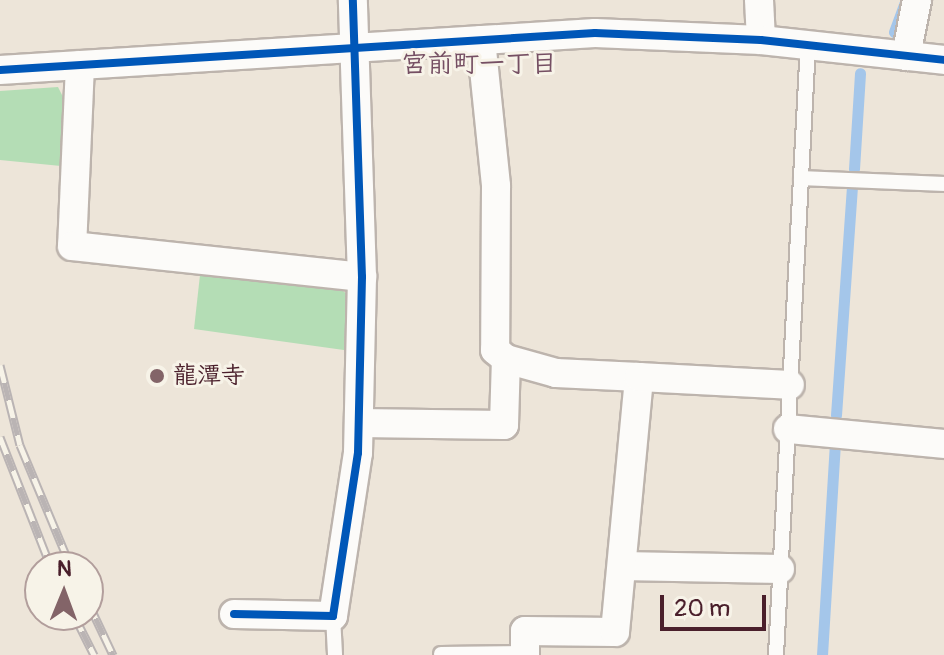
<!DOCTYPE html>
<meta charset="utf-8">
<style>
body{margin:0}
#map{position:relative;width:944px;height:655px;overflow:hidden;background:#ede5d9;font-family:Pangolin,"Klee One",sans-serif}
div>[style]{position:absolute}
.green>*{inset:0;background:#b4ddb5}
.stream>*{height:11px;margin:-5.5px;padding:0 5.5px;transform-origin:5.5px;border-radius:5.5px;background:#a4c6ea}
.roads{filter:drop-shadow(2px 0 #bdb4ad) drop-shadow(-2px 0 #bdb4ad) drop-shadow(0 2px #bdb4ad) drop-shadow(0 -2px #bdb4ad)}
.service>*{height:14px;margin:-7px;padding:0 7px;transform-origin:7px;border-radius:7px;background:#fcfbf9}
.minor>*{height:28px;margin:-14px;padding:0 14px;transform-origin:14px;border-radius:14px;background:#fcfbf9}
.rail>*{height:9px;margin-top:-4.5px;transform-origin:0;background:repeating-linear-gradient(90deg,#f7f3e8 0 18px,#bab4b4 0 36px);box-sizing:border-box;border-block:2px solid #bab4b4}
.cycleway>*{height:8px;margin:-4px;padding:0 4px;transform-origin:4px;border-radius:4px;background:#0057b8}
.dots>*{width:22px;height:22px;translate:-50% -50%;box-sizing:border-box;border:4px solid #f7f3e8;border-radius:50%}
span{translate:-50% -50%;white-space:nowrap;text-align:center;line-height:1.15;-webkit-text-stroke:6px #f7f3e8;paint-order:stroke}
.poi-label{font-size:24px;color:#4a1f2b;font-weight:700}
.left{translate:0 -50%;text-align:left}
.neighbourhood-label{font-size:26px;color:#754f63;font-weight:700}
.north{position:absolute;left:24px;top:551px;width:80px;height:80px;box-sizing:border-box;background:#f7f3e8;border:2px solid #b29e9c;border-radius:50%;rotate:1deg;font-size:22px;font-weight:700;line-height:32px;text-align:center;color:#4a1f2b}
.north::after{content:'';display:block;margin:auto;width:28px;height:36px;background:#836468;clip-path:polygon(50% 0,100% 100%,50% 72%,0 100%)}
.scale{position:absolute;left:660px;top:595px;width:106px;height:36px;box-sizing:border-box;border:4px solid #4a1f2b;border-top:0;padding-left:10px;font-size:24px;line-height:28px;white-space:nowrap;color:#4a1f2b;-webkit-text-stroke:6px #f7f3e8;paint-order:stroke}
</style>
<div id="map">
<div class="green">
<i style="clip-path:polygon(58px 87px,66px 103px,61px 166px,0 160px,0 91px)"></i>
<i style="clip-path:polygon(200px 275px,343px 291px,351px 297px,351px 351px,194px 329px)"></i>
</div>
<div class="stream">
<i style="left:894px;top:32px;width:30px;rotate:-70deg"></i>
<i style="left:854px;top:169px;width:96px;rotate:-86.4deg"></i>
<i style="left:836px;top:415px;width:227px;rotate:-86deg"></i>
<i style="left:822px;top:655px;width:212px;rotate:-86.5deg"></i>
</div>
<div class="roads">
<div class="service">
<i style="left:801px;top:178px;width:143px;rotate:2.4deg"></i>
<i style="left:333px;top:616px;width:39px;rotate:87deg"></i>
<i style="left:441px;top:654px;width:84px;rotate:-0.7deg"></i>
<i style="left:776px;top:655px;width:611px;rotate:-87deg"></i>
</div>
<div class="minor">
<i style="left:759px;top:0;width:40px;rotate:87.1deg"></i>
<i style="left:481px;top:40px;width:147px;rotate:84.1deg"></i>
<i style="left:496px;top:186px;width:164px;rotate:90.3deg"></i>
<i style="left:495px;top:350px;width:14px;rotate:39deg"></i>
<i style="left:506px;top:359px;width:52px;rotate:15.6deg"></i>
<i style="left:556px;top:373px;width:83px;rotate:2.8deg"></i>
<i style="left:906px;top:56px;width:57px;rotate:-78.9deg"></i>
<i style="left:80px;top:65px;width:181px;rotate:92.5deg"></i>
<i style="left:72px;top:246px;width:292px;rotate:6.1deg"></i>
<i style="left:0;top:70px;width:596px;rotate:-3.56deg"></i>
<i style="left:595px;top:33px;width:166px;rotate:2.4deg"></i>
<i style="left:761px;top:40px;width:184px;rotate:6.2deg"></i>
<i style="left:359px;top:423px;width:145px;rotate:0.8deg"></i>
<i style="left:504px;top:425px;width:66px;rotate:-88.3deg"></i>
<i style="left:788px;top:429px;width:157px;rotate:5.5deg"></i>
<i style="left:622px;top:566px;width:158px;rotate:1.1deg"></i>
<i style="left:234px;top:614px;width:99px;rotate:1.2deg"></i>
<i style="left:333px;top:616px;width:165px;rotate:-81.3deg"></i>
<i style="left:358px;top:453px;width:176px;rotate:-88.7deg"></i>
<i style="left:362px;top:277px;width:277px;rotate:-91.9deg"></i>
<i style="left:525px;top:655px;width:24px;rotate:-90deg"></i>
<i style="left:525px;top:631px;width:90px;rotate:0.6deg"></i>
<i style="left:615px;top:632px;width:256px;rotate:-84.6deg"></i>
<i style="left:639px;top:377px;width:151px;rotate:3deg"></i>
</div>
</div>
<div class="rail">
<i style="left:0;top:365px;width:82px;rotate:76deg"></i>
<i style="left:20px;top:445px;width:132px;rotate:67.3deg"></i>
<i style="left:0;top:437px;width:140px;rotate:68.6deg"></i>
<i style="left:88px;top:602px;width:59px;rotate:64.7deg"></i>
<i style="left:74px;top:615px;width:45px;rotate:63.4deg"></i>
</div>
<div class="cycleway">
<i style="left:0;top:70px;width:596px;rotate:-3.56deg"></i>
<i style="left:595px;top:33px;width:166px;rotate:2.4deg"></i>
<i style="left:761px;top:40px;width:184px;rotate:6.2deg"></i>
<i style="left:234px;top:614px;width:99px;rotate:1.2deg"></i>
<i style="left:333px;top:616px;width:165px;rotate:-81.3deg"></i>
<i style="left:358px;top:453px;width:176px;rotate:-88.7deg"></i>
<i style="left:362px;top:277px;width:277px;rotate:-91.9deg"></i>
</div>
<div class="dots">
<i style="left:157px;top:376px;background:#836468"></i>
</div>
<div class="poi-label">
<span class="left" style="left:173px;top:376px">龍潭寺</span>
</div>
<div class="neighbourhood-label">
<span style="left:479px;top:65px">宮前町一丁目</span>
</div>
<div class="north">N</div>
<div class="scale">20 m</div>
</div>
